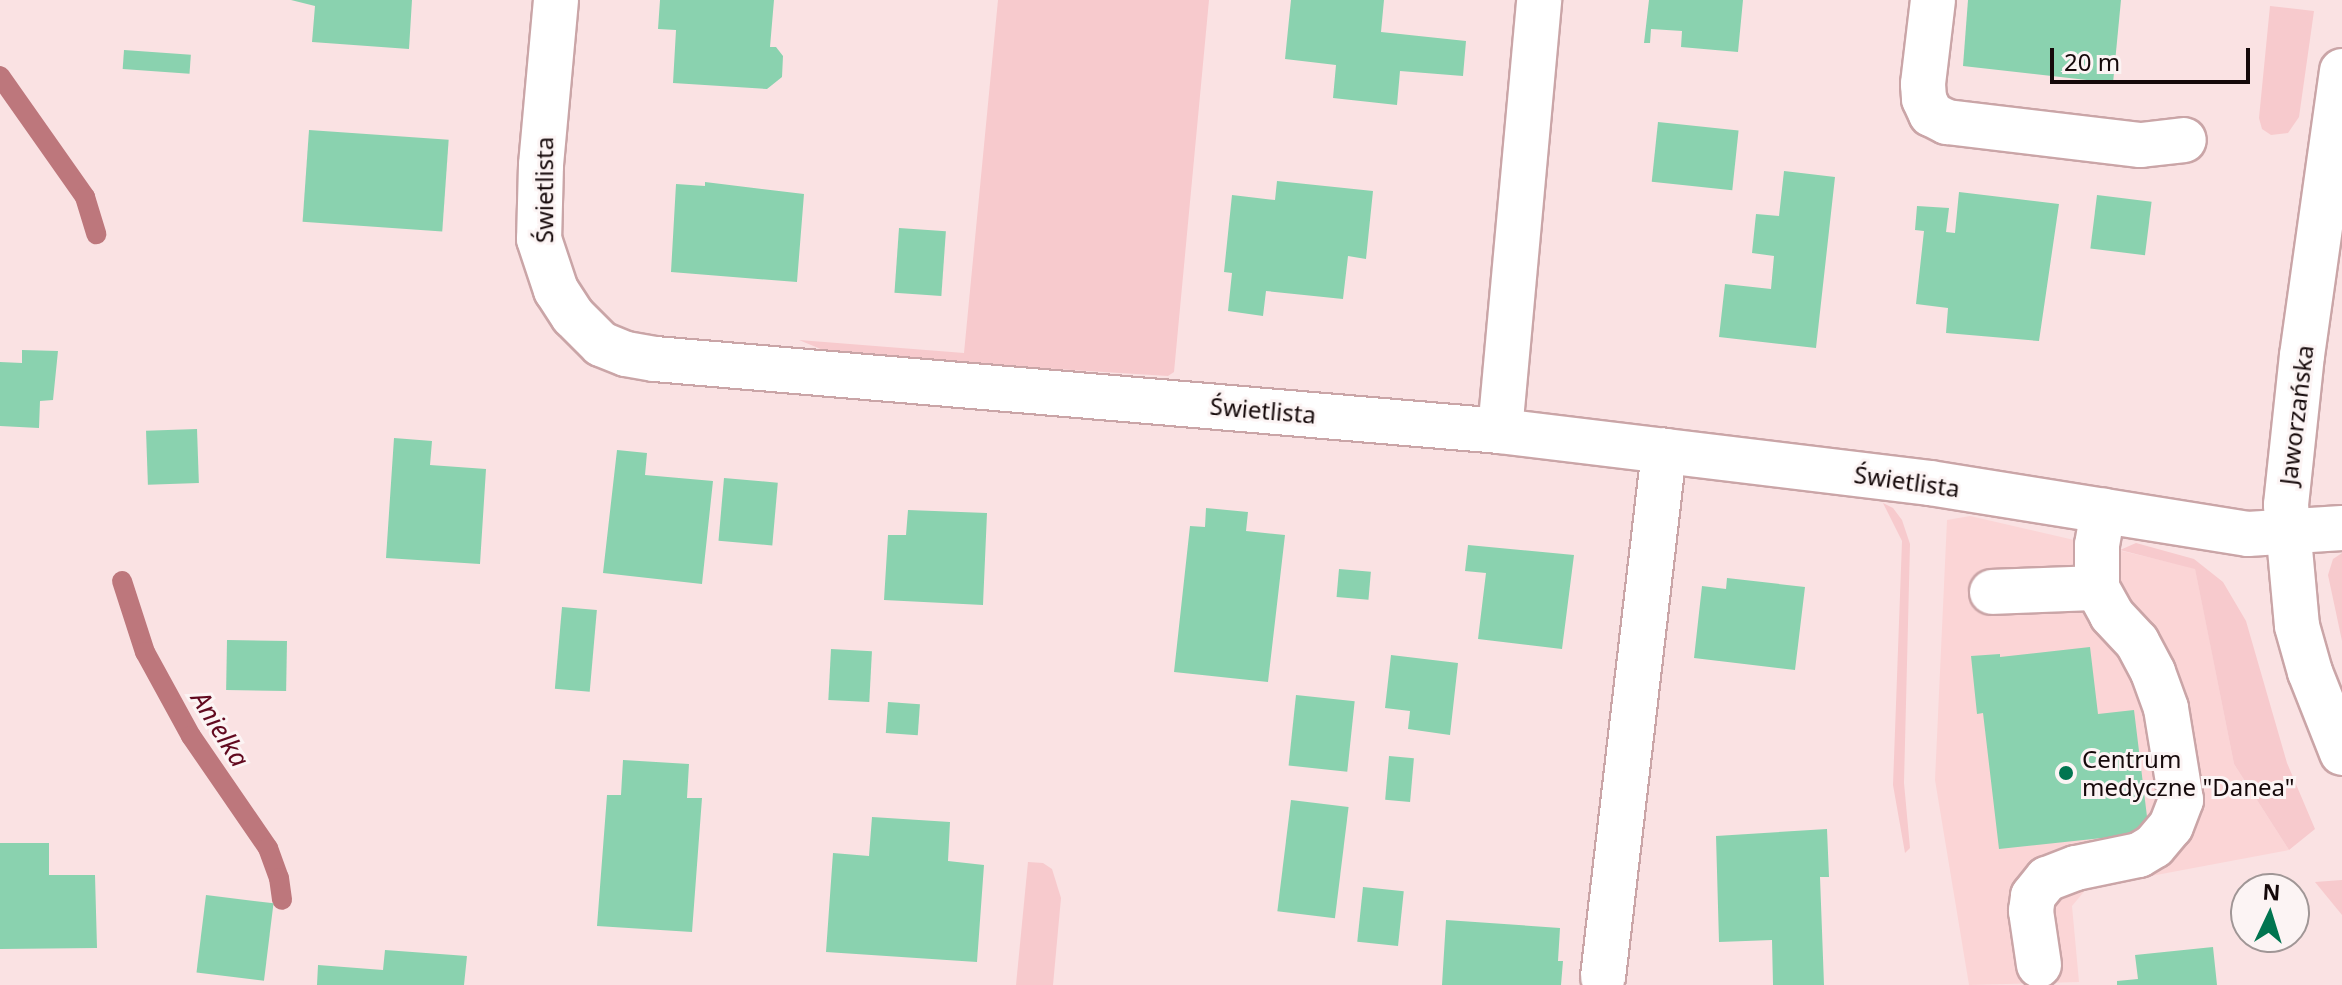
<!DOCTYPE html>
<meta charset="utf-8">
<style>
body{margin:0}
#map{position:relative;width:2342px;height:985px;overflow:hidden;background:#fae2e3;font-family:"Noto Sans",sans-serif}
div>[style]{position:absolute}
.built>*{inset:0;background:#fbd5d6}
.green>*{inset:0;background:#f7cacd}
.stream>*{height:20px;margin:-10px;padding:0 10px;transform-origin:10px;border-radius:10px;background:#bd777c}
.building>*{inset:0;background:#8ad2af;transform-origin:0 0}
.roads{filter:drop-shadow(2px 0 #caa5a7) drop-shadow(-2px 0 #caa5a7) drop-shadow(0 2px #caa5a7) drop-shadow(0 -2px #caa5a7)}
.minor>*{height:44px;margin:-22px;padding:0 22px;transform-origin:22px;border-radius:22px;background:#fff}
.dots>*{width:22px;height:22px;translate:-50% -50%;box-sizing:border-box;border:4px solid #fcf4f4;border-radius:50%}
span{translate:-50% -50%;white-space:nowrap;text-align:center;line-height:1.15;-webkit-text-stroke:6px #fcf4f4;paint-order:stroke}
.street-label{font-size:24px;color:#15090a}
.poi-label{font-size:24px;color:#15090a}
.left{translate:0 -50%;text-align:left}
.water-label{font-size:26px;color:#61091f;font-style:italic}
.north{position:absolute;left:2230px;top:873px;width:80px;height:80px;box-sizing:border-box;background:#fcf4f4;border:2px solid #a09696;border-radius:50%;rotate:4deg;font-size:22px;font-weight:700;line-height:32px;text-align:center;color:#15090a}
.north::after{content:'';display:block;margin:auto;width:28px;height:36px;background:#017550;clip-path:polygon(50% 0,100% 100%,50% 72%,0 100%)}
.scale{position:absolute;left:2050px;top:48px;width:200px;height:36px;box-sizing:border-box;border:4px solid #15090a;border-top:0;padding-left:10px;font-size:24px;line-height:28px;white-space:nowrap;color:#15090a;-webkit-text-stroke:6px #fcf4f4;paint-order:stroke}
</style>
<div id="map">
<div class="built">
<i style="clip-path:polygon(1970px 516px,2195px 568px,2234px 764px,2289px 850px,2087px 888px,2072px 906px,2079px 982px,1969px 985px,1935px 780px,1947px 520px)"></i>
</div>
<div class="green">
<i style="clip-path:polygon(998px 0,1209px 0,1174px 372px,1168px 376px,835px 355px,799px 340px,964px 353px)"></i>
<i style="clip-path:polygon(2270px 6px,2314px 11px,2299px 117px,2288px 133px,2271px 135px,2262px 129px,2259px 118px)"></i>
<i style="clip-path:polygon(1883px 503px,1893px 508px,1902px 520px,1910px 544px,1904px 783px,1910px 848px,1905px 853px,1893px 785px,1902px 541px)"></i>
<i style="clip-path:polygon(2136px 543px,2194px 559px,2223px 582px,2246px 621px,2287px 763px,2315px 829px,2289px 850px,2234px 764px,2195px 569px,2120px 550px)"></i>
<i style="clip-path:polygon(2342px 553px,2342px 641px,2328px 575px,2333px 559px)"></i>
<i style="clip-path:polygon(1028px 862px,1043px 863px,1052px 869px,1061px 898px,1053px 985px,1016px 985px)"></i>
<i style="clip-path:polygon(2342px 880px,2342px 915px,2315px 882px)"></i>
</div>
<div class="stream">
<i style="left:0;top:76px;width:148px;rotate:54.9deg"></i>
<i style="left:85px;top:197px;width:39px;rotate:73deg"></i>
<i style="left:122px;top:581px;width:75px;rotate:72.1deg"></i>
<i style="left:145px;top:652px;width:96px;rotate:61.3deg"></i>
<i style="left:191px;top:736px;width:136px;rotate:55.5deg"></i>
<i style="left:268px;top:848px;width:32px;rotate:70deg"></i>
<i style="left:279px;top:878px;width:22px;rotate:82deg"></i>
</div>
<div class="building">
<i style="clip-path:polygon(291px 0,412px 0,409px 49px,312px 42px,315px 6px)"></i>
<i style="clip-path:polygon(660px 0,774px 0,770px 47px,776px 47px,783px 56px,782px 77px,767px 89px,673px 83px,676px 30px,658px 29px)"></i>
<i style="clip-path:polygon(1291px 0,1384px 0,1381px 32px,1466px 41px,1463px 76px,1400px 71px,1397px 105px,1333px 98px,1336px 65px,1285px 59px)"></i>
<i style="clip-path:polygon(1649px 0,1743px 0,1738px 52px,1681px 47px,1682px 31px,1651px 29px,1650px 43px,1644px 43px)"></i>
<i style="clip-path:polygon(1968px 0,2121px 0,2113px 83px,1963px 66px)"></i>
<i style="left:124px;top:50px;width:67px;height:19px;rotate:4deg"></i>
<i style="left:1658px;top:122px;width:81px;height:60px;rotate:6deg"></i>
<i style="left:309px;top:130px;width:140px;height:92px;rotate:4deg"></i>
<i style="clip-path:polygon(1784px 171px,1835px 177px,1816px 348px,1719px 337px,1725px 284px,1771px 289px,1774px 256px,1752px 253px,1756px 214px,1779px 216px)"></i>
<i style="clip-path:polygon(1277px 181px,1373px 191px,1366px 259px,1348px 256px,1343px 299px,1266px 291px,1263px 316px,1228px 311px,1232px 273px,1224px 272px,1232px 195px,1275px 200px)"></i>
<i style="clip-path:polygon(705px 182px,804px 194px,797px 282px,671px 272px,676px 184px,705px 186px)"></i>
<i style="clip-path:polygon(1959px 192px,2059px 204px,2039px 341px,1946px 333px,1948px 308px,1916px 304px,1924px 231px,1915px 230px,1917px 206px,1949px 208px,1946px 232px,1955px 233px)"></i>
<i style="left:2097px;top:195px;width:55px;height:54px;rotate:7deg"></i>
<i style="left:899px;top:228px;width:47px;height:65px;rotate:4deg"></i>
<i style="clip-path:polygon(22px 350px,58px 351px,53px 400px,40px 401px,39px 428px,0 426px,0 362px,22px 363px)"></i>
<i style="left:197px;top:429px;width:54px;height:51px;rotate:88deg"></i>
<i style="clip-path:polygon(394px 438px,432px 441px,430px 465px,486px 469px,480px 564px,386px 558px)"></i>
<i style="clip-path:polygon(617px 450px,647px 453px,645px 475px,713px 481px,702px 584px,603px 573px)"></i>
<i style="left:724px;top:478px;width:54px;height:63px;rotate:5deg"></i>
<i style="clip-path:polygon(1206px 508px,1248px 512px,1246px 531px,1285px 535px,1268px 682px,1174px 672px,1190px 526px,1205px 527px)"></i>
<i style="clip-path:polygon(908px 510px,987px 513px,983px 605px,884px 600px,888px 535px,906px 535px)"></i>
<i style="clip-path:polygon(1468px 545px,1574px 555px,1562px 649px,1478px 639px,1486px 573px,1465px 571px)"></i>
<i style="left:1339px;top:569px;width:32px;height:28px;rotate:5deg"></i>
<i style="clip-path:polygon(1727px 578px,1805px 587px,1795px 670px,1694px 658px,1702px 586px,1726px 589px)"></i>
<i style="left:562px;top:607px;width:35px;height:82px;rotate:5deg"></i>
<i style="left:227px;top:640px;width:60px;height:50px;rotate:1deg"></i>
<i style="clip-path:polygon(2090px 647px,2098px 714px,2134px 710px,2149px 833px,1999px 849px,1983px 713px,1977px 714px,1971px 656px,2000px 654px,2000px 657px)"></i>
<i style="left:831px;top:649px;width:41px;height:51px;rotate:3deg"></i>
<i style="clip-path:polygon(1391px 655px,1458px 663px,1450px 735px,1408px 729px,1410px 711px,1385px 708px)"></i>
<i style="left:1296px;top:695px;width:59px;height:71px;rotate:6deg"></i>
<i style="left:888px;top:702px;width:32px;height:31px;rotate:4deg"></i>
<i style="left:1389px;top:756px;width:25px;height:44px;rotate:5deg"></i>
<i style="clip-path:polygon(623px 760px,689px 764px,687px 798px,702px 798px,692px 932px,597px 926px,607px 795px,621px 795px)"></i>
<i style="left:1291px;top:800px;width:58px;height:112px;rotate:7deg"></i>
<i style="clip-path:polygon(872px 817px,950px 822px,948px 861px,984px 865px,977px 962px,826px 952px,833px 853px,869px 856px)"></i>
<i style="clip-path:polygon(1827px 829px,1829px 877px,1820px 877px,1824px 985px,1773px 985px,1772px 940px,1719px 942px,1716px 836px)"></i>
<i style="clip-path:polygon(0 843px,49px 843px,49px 875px,95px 875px,97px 948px,0 949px)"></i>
<i style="left:1363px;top:887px;width:41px;height:55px;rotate:6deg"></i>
<i style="left:206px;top:895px;width:68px;height:78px;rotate:7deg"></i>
<i style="clip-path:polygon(1446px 920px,1560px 928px,1558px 961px,1563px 961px,1561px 985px,1442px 985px)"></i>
<i style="clip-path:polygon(2213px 947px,2217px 985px,2117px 985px,2117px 981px,2138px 979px,2135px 955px)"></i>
<i style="clip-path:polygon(385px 950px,467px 956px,464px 985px,317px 985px,318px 965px,383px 970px)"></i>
</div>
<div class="roads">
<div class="minor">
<i style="left:556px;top:0;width:166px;rotate:95.2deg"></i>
<i style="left:541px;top:165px;width:74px;rotate:91.5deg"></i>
<i style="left:539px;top:239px;width:54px;rotate:71.6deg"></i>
<i style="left:556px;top:290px;width:31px;rotate:57deg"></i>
<i style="left:573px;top:316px;width:40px;rotate:45deg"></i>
<i style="left:601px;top:344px;width:27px;rotate:22deg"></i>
<i style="left:626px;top:354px;width:29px;rotate:10deg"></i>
<i style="left:655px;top:359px;width:848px;rotate:4.87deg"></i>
<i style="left:1500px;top:431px;width:433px;rotate:6.9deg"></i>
<i style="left:1930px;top:483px;width:322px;rotate:9.1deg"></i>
<i style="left:2248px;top:534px;width:94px;rotate:-3.7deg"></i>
<i style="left:1933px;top:0;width:85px;rotate:96.8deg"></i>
<i style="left:1923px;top:84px;width:15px;rotate:86deg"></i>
<i style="left:1924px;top:99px;width:17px;rotate:65deg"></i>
<i style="left:1931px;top:114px;width:18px;rotate:27deg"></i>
<i style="left:1947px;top:122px;width:195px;rotate:6.8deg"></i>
<i style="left:2141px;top:145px;width:43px;rotate:-6.6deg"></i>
<i style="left:2342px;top:71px;width:287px;rotate:98deg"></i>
<i style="left:2302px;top:355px;width:151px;rotate:96.1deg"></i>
<i style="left:2286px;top:505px;width:121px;rotate:84.8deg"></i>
<i style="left:2297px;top:626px;width:48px;rotate:74.2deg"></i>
<i style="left:2310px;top:672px;width:87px;rotate:68.4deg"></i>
<i style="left:1500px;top:431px;width:433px;rotate:-84.8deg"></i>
<i style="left:1992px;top:592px;width:105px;rotate:-2.2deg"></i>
<i style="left:2039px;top:965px;width:55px;rotate:-98.4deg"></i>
<i style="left:2031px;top:911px;width:15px;rotate:-82deg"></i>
<i style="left:2033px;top:896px;width:22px;rotate:-51deg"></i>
<i style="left:2047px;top:879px;width:31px;rotate:-21deg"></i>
<i style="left:2076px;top:868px;width:64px;rotate:-11.7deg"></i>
<i style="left:2139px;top:855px;width:17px;rotate:-31deg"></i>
<i style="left:2154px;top:846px;width:26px;rotate:-50deg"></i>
<i style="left:2171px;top:826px;width:28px;rotate:-69deg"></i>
<i style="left:2181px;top:800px;width:93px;rotate:-99.3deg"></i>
<i style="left:2166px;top:708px;width:38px;rotate:-110deg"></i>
<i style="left:2153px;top:672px;width:34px;rotate:-118deg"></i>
<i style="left:2137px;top:642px;width:37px;rotate:-133deg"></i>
<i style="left:2112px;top:615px;width:31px;rotate:-119deg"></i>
<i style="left:2097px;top:588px;width:43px;rotate:-90deg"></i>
<i style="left:2097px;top:545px;width:35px;rotate:-80deg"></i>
<i style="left:1603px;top:977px;width:530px;rotate:-83.38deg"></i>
</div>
</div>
<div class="dots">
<i style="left:2066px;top:773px;background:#017550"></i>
</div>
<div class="street-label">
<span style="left:544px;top:190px;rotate:-90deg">Świetlista</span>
<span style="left:1263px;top:410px;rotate:5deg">Świetlista</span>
<span style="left:2296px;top:415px;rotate:-83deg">Jaworzańska</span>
<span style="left:1907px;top:481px;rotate:8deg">Świetlista</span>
</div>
<div class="poi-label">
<span class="left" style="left:2082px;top:773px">Centrum<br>medyczne "Danea"</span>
</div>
<div class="water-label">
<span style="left:220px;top:729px;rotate:58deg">Anielka</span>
</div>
<div class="north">N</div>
<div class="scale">20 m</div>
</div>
